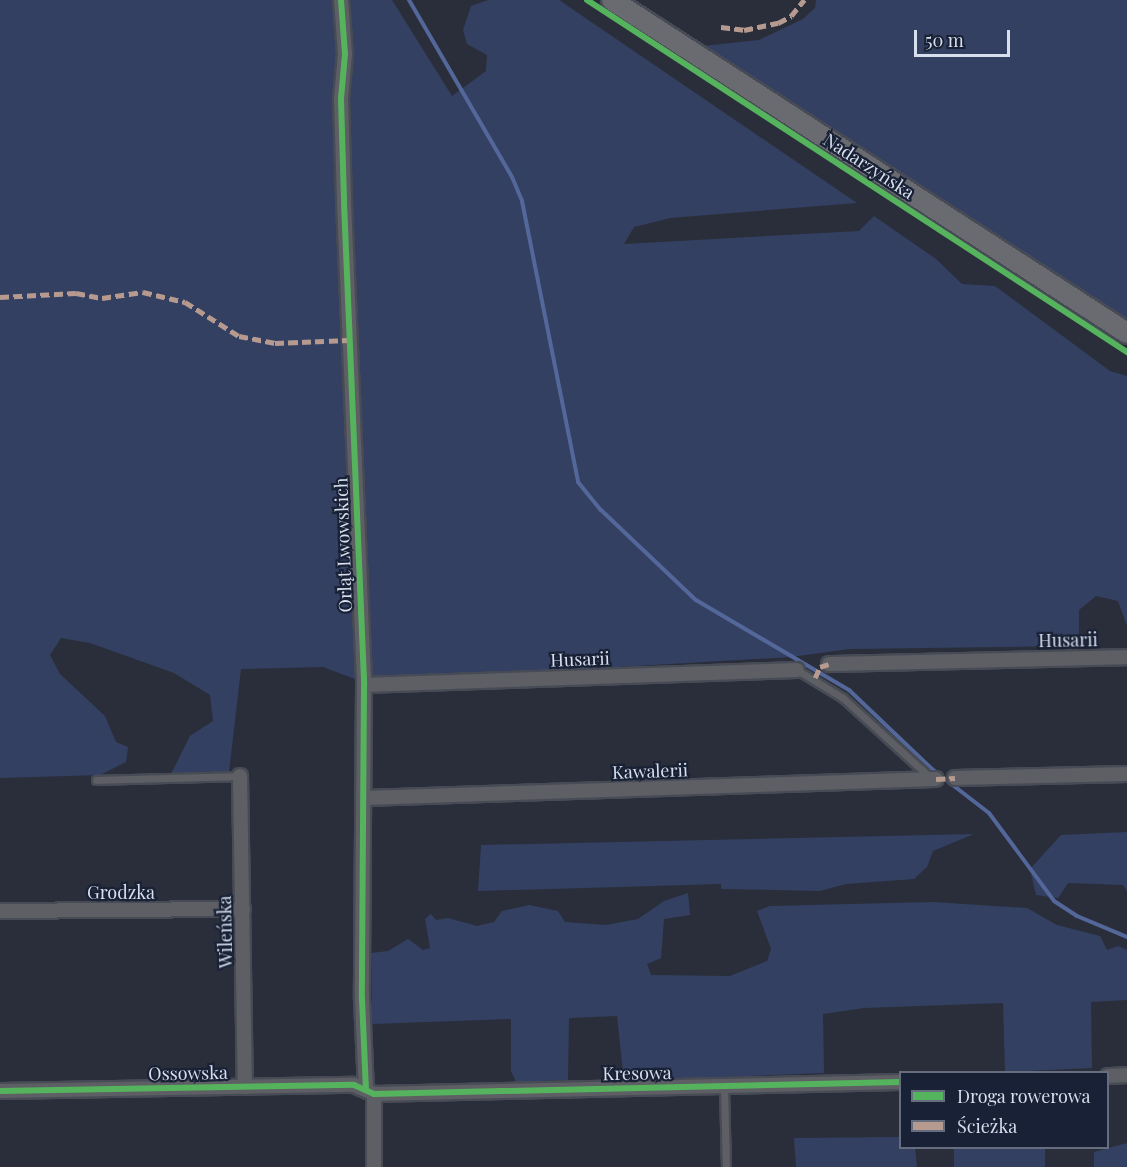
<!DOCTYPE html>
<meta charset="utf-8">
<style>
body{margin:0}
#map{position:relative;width:1127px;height:1167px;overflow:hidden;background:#292e3a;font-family:"Playfair Display",serif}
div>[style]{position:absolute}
.green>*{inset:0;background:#334061;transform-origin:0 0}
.stream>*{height:4px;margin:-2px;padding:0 2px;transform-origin:2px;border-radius:2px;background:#53679a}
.roads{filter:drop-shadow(2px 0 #474b55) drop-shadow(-2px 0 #474b55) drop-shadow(0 2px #474b55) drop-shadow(0 -2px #474b55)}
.service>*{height:7px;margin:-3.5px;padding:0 3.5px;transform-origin:3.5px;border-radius:3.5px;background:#5d5f64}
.minor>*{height:14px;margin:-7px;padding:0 7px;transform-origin:7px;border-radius:7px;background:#5d5f64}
.secondary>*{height:20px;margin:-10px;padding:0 10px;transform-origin:10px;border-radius:10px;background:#696b70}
.quiet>*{height:4.5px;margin-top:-2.25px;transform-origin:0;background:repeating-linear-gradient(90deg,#b69a8f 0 9px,transparent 0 13.5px)}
.cycleway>*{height:6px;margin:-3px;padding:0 3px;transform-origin:3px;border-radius:3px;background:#56b35d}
span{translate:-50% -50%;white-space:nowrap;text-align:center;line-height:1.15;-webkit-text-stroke:4.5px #192136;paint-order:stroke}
.street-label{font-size:18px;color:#d7deec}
.legend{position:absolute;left:899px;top:1071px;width:210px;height:78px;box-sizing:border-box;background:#192136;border:2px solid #656d7f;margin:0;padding:8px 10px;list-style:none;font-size:18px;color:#d7deec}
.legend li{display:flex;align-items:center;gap:12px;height:30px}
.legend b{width:30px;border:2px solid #656d7f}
.scale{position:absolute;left:914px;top:30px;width:96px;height:27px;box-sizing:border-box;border:3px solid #d7deec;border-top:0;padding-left:8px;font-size:18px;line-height:21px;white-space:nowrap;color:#d7deec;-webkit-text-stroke:4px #192136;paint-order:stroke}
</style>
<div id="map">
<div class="green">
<i style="clip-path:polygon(0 0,392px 0,452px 96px,486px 71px,487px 55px,467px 44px,463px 30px,471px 6px,488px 0,559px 0,857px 203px,670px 218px,634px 227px,624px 244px,859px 231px,874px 216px,936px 259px,962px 284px,995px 286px,1110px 371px,1127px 376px,1127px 626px,1118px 601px,1096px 596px,1079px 610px,1079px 646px,850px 649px,791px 657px,363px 682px,323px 667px,241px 669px,229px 772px,171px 774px,190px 736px,213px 721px,210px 695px,174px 673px,90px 643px,61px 638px,50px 655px,60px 674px,105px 716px,116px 742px,128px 747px,126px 762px,100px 775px,0 778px)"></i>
<i style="clip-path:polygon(816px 0,1127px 0,1127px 324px,703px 46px,759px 40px,803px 19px,815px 8px)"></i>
<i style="clip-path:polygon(1127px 832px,1127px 891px,1123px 885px,1068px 883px,1058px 898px,1036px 895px,1030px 869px,1061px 835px)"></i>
<i style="clip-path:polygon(974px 834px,933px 851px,927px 867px,914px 879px,846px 884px,820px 891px,721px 889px,721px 884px,478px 891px,481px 845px)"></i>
<i style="clip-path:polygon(688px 893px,690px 915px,664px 919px,661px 958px,647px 964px,651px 975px,730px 976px,767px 961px,771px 949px,757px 911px,770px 906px,932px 902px,1027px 908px,1057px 925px,1100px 936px,1107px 950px,1118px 946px,1127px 950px,1127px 1000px,1091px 1002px,1092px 1068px,1005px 1072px,1003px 1003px,864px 1008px,823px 1014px,824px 1073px,624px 1081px,617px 1016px,569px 1018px,568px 1080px,516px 1082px,511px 1071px,511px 1019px,372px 1024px,371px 953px,388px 951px,408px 939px,423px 950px,430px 948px,425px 919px,431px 914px,436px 920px,448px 918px,477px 926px,494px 922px,502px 911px,529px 905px,558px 911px,565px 922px,606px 925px,638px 919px,664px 901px)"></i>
<i style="clip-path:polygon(900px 1137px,900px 1148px,915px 1148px,917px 1167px,796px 1167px,794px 1138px)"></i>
<i style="clip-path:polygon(1127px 1143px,1127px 1167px,1094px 1167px,1094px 1152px)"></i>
<i style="left:954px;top:1148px;width:91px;height:19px"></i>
</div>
<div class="stream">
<i style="left:409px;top:0;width:205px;rotate:59.8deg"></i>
<i style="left:512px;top:177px;width:26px;rotate:67deg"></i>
<i style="left:522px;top:201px;width:287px;rotate:78.7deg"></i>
<i style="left:578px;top:482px;width:36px;rotate:51deg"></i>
<i style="left:601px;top:510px;width:131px;rotate:43.5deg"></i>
<i style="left:696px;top:600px;width:178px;rotate:30.5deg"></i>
<i style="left:849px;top:690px;width:115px;rotate:43.6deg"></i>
<i style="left:932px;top:769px;width:72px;rotate:37.7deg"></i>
<i style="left:989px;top:813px;width:109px;rotate:53.5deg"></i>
<i style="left:1054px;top:901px;width:27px;rotate:33deg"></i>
<i style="left:1077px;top:916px;width:54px;rotate:22.8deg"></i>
</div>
<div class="roads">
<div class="service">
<i style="left:797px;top:670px;width:54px;rotate:31.3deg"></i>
<i style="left:843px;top:698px;width:119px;rotate:42.3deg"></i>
<i style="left:96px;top:780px;width:144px;rotate:-1.6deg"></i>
<i style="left:724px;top:1087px;width:80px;rotate:88.6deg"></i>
</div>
<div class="minor">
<i style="left:341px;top:0;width:54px;rotate:85.8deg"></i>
<i style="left:345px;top:54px;width:45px;rotate:95.1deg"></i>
<i style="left:341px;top:99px;width:104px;rotate:88.3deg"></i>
<i style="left:344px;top:203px;width:482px;rotate:87.6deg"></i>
<i style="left:364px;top:685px;width:314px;rotate:90.4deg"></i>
<i style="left:362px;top:999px;width:91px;rotate:87.5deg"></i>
<i style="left:829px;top:664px;width:298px;rotate:-1.3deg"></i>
<i style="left:364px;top:685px;width:433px;rotate:-2deg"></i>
<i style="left:240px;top:776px;width:311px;rotate:89.1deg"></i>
<i style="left:955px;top:778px;width:172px;rotate:-1.3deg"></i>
<i style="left:365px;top:798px;width:571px;rotate:-1.91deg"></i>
<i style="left:0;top:911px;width:243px;rotate:-0.5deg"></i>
<i style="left:1108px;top:1076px;width:19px;rotate:-3deg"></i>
<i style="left:0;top:1091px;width:354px;rotate:-1deg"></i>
<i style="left:354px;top:1085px;width:22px;rotate:24deg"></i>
<i style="left:374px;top:1094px;width:526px;rotate:-1.31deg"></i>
<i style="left:374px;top:1167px;width:73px;rotate:-90deg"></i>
</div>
<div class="secondary">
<i style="left:612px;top:0;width:613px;rotate:32.89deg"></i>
</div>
</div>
<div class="quiet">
<i style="left:721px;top:27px;width:23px;rotate:7deg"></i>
<i style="left:744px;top:30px;width:35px;rotate:-12deg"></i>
<i style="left:778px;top:23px;width:15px;rotate:-28deg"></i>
<i style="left:791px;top:16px;width:21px;rotate:-51deg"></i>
<i style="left:0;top:297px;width:76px;rotate:-3deg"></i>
<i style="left:76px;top:293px;width:26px;rotate:11deg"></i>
<i style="left:102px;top:298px;width:41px;rotate:-8.3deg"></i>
<i style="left:143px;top:292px;width:43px;rotate:13.4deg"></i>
<i style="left:185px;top:302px;width:64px;rotate:32.2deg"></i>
<i style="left:239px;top:336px;width:37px;rotate:11deg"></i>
<i style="left:275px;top:343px;width:74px;rotate:-2.3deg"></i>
<i style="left:815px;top:678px;width:12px;rotate:-66deg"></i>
<i style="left:820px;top:667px;width:9px;rotate:-18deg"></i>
<i style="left:936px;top:779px;width:19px;rotate:-3deg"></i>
</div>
<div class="cycleway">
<i style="left:341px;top:0;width:54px;rotate:85.8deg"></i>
<i style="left:345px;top:54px;width:45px;rotate:95.1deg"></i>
<i style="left:341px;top:99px;width:104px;rotate:88.3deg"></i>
<i style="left:344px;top:203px;width:482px;rotate:87.6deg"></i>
<i style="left:364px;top:685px;width:314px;rotate:90.4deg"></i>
<i style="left:362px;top:999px;width:91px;rotate:87.5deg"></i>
<i style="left:587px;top:0;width:645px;rotate:33.1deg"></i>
<i style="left:0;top:1091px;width:354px;rotate:-1deg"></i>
<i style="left:354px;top:1085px;width:22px;rotate:24deg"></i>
<i style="left:374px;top:1094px;width:526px;rotate:-1.31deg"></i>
</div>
<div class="street-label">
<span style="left:869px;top:166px;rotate:33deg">Nadarzyńska</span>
<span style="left:343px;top:545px;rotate:-92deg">Orląt Lwowskich</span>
<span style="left:1068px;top:640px;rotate:-1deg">Husarii</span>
<span style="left:580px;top:659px;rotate:-2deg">Husarii</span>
<span style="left:650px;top:771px;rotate:-2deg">Kawalerii</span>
<span style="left:121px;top:892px">Grodzka</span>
<span style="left:225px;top:932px;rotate:-91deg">Wileńska</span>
<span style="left:188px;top:1073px;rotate:-1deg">Ossowska</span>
<span style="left:637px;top:1073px;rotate:-1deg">Kresowa</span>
</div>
<ul class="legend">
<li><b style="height:8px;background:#56b35d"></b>Droga rowerowa</li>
<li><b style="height:8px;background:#b69a8f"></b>Ścieżka</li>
</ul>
<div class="scale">50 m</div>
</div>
